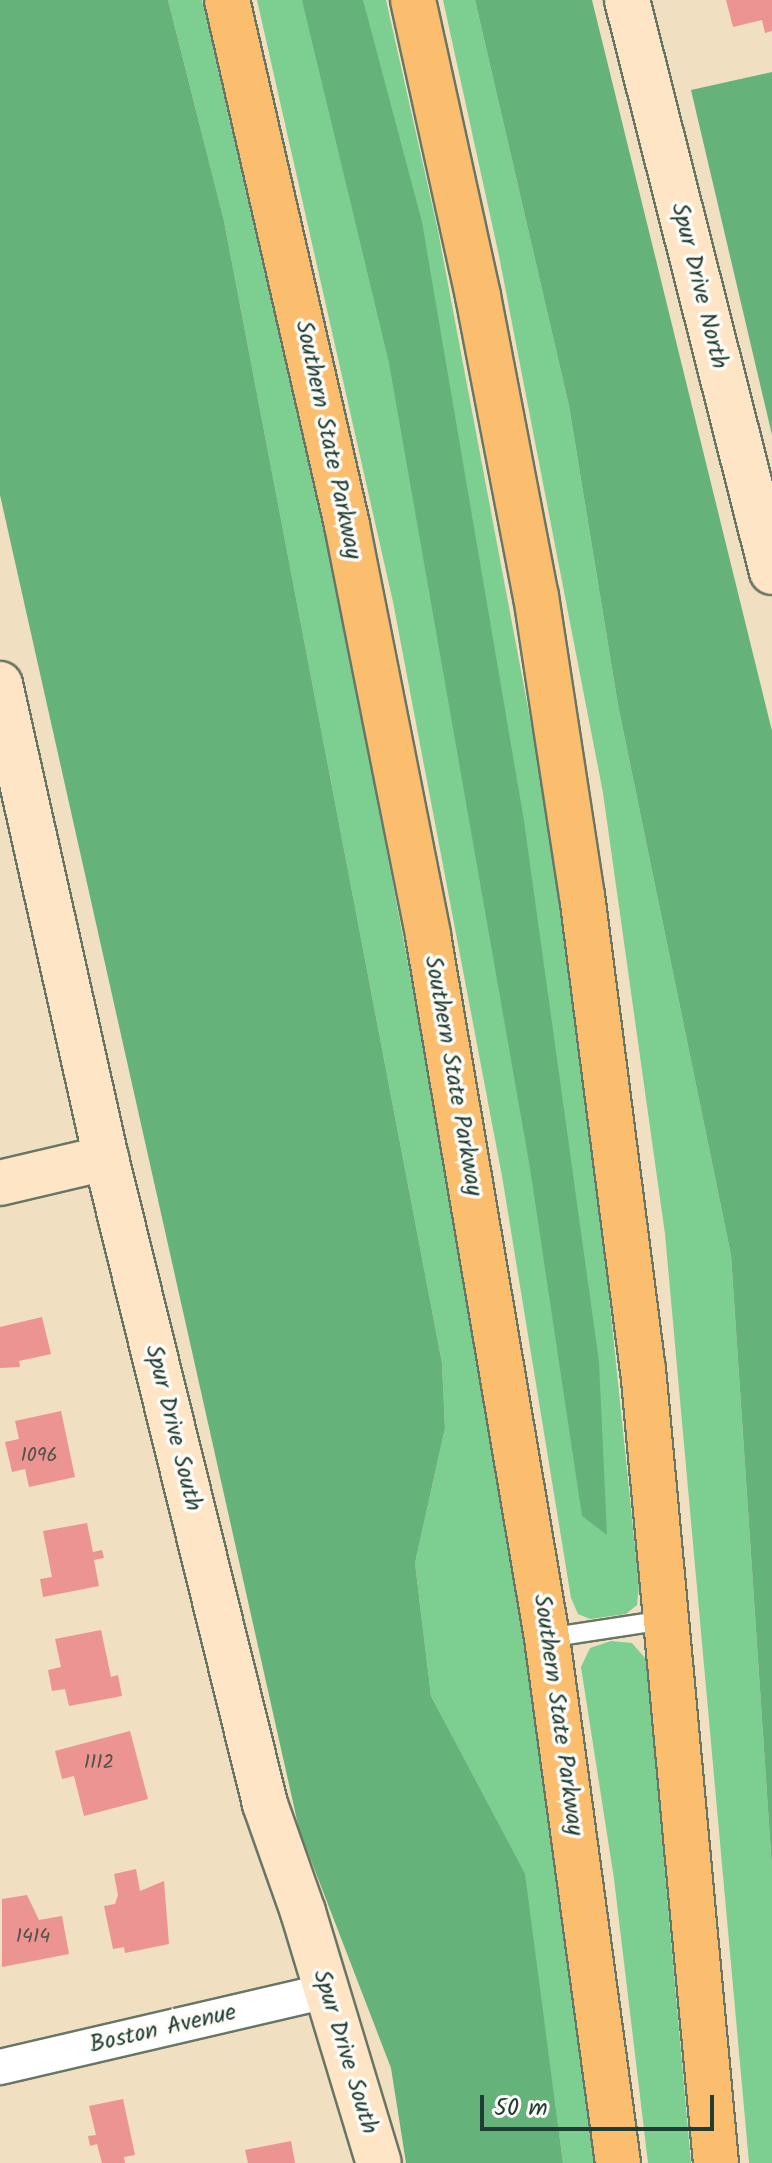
<!DOCTYPE html>
<style>
body{margin:0}
#map{position:relative;width:772px;height:2163px;overflow:hidden;background:#f1dfc1;font-family:Kalam,sans-serif}
div>[style]{position:absolute}
.green>*{inset:0;background:#7ccf91}
.forest>*{inset:0;background:#65b27b}
.building>*{inset:0;background:#ec9492}
.roads{filter:drop-shadow(2px 0 #687665) drop-shadow(-2px 0 #687665) drop-shadow(0 2px #687665) drop-shadow(0 -2px #687665)}
.lane>*{height:18px;margin:-9px;padding:0 9px;transform-origin:9px;border-radius:9px;background:#fff}
.street>*{height:34px;margin:-17px;padding:0 17px;transform-origin:17px;border-radius:17px;background:#fff}
.secondary>*{height:44px;margin:-22px;padding:0 22px;transform-origin:22px;border-radius:22px;background:#fde5c5}
.highway>*{height:44px;margin:-22px;padding:0 22px;transform-origin:22px;border-radius:22px;background:#fbbd6e}
span{translate:-50% -50%;white-space:nowrap;text-align:center;line-height:1.15;-webkit-text-stroke:7px #fdfcf7;paint-order:stroke}
.number-label{font-size:20px;color:#52534c}
.number-label span{-webkit-text-stroke-width:0}
.street-label{font-size:24px;color:#1f3d34}
.scale{position:absolute;left:480px;top:2095px;width:234px;height:36px;box-sizing:border-box;border:4px solid #1f3d34;border-top:0;padding-left:10px;font-size:24px;line-height:28px;white-space:nowrap;color:#1f3d34;-webkit-text-stroke:6px #fdfcf7;paint-order:stroke}
</style>
<div id="map">
<div class="green">
<i style="clip-path:polygon(168px 0,202px 0,341px 607px,440px 1134px,525px 1653px,595px 2163px,563px 2163px,524px 1874px,431px 1696px,415px 1563px,445px 1428px,442px 1363px,224px 221px)"></i>
<i style="clip-path:polygon(257px 0,386px 0,438px 231px,545px 798px,596px 1169px,639px 1586px,637px 1605px,626px 1614px,590px 1619px,578px 1614px,571px 1598px,502px 1176px,393px 602px)"></i>
<i style="clip-path:polygon(443px 0,475px 0,569px 406px,618px 705px,731px 1255px,772px 1869px,772px 2163px,749px 2163px,665px 1234px,603px 793px,499px 256px)"></i>
<i style="clip-path:polygon(611px 1641px,632px 1643px,646px 1659px,691px 2163px,648px 2163px,614px 1879px,581px 1667px,590px 1648px)"></i>
</div>
<div class="forest">
<i style="clip-path:polygon(0 0,168px 0,224px 221px,442px 1363px,445px 1428px,415px 1563px,431px 1696px,525px 1874px,563px 2163px,406px 2163px,391px 2068px,299px 1829px,0 495px)"></i>
<i style="clip-path:polygon(302px 0,363px 0,422px 222px,524px 821px,599px 1362px,607px 1535px,582px 1516px,530px 1168px,389px 363px)"></i>
<i style="clip-path:polygon(475px 0,592px 0,772px 731px,772px 1869px,731px 1255px,618px 705px,569px 406px)"></i>
<i style="clip-path:polygon(772px 72px,772px 435px,691px 90px)"></i>
</div>
<div class="building">
<i style="clip-path:polygon(726px 0,772px 0,772px 31px,765px 33px,762px 20px,733px 27px)"></i>
<i style="clip-path:polygon(42px 1317px,51px 1354px,19px 1361px,20px 1367px,0 1368px,0 1327px)"></i>
<i style="clip-path:polygon(61px 1411px,75px 1477px,29px 1487px,25px 1469px,12px 1472px,5px 1442px,19px 1439px,15px 1421px)"></i>
<i style="clip-path:polygon(87px 1523px,93px 1552px,102px 1550px,104px 1558px,94px 1560px,99px 1586px,43px 1597px,40px 1579px,52px 1577px,43px 1531px)"></i>
<i style="clip-path:polygon(101px 1630px,111px 1677px,118px 1675px,122px 1696px,69px 1706px,65px 1689px,52px 1691px,48px 1670px,61px 1667px,55px 1639px)"></i>
<i style="clip-path:polygon(130px 1731px,148px 1799px,84px 1816px,74px 1776px,62px 1779px,55px 1751px)"></i>
<i style="clip-path:polygon(136px 1869px,140px 1891px,164px 1881px,169px 1944px,125px 1953px,124px 1947px,113px 1949px,104px 1906px,115px 1904px,118px 1895px,114px 1874px)"></i>
<i style="clip-path:polygon(27px 1895px,39px 1920px,62px 1916px,69px 1954px,2px 1967px,2px 1899px)"></i>
<i style="clip-path:polygon(123px 2099px,135px 2155px,124px 2157px,125px 2163px,102px 2163px,97px 2144px,90px 2146px,88px 2136px,96px 2135px,89px 2106px)"></i>
<i style="clip-path:polygon(291px 2141px,295px 2163px,248px 2163px,245px 2150px)"></i>
</div>
<div class="roads">
<div class="lane">
<i style="left:547px;top:1638px;width:119px;rotate:-8.7deg"></i>
</div>
<div class="street">
<i style="left:0;top:2067px;width:336px;rotate:-13.1deg"></i>
</div>
<div class="secondary">
<i style="left:627px;top:0;width:590px;rotate:75.78deg"></i>
<i style="left:0;top:684px;width:486px;rotate:77.4deg"></i>
<i style="left:106px;top:1158px;width:665px;rotate:76.17deg"></i>
<i style="left:265px;top:1804px;width:114px;rotate:70.6deg"></i>
<i style="left:303px;top:1912px;width:262px;rotate:73.2deg"></i>
<i style="left:0;top:1183px;width:109px;rotate:-13.3deg"></i>
</div>
<div class="highway">
<i style="left:227px;top:0;width:539px;rotate:77.12deg"></i>
<i style="left:347px;top:525px;width:418px;rotate:78.8deg"></i>
<i style="left:428px;top:935px;width:713px;rotate:80.39deg"></i>
<i style="left:547px;top:1638px;width:530px;rotate:82.3deg"></i>
<i style="left:413px;top:0;width:303px;rotate:77.6deg"></i>
<i style="left:478px;top:296px;width:306px;rotate:79.1deg"></i>
<i style="left:536px;top:596px;width:303px;rotate:81.3deg"></i>
<i style="left:582px;top:895px;width:478px;rotate:82.7deg"></i>
<i style="left:643px;top:1369px;width:797px;rotate:84.75deg"></i>
</div>
</div>
<div class="number-label">
<span style="left:39px;top:1456px">1096</span>
<span style="left:99px;top:1763px">1112</span>
<span style="left:33px;top:1937px">1414</span>
</div>
<div class="street-label">
<span style="left:699px;top:286px;rotate:76deg">Spur Drive North</span>
<span style="left:328px;top:440px;rotate:78deg">Southern State Parkway</span>
<span style="left:453px;top:1076px;rotate:80deg">Southern State Parkway</span>
<span style="left:173px;top:1428px;rotate:76deg">Spur Drive South</span>
<span style="left:558px;top:1715px;rotate:82deg">Southern State Parkway</span>
<span style="left:163px;top:2029px;rotate:-13deg">Boston Avenue</span>
<span style="left:345px;top:2052px;rotate:73deg">Spur Drive South</span>
</div>
<div class="scale">50 m</div>
</div>
